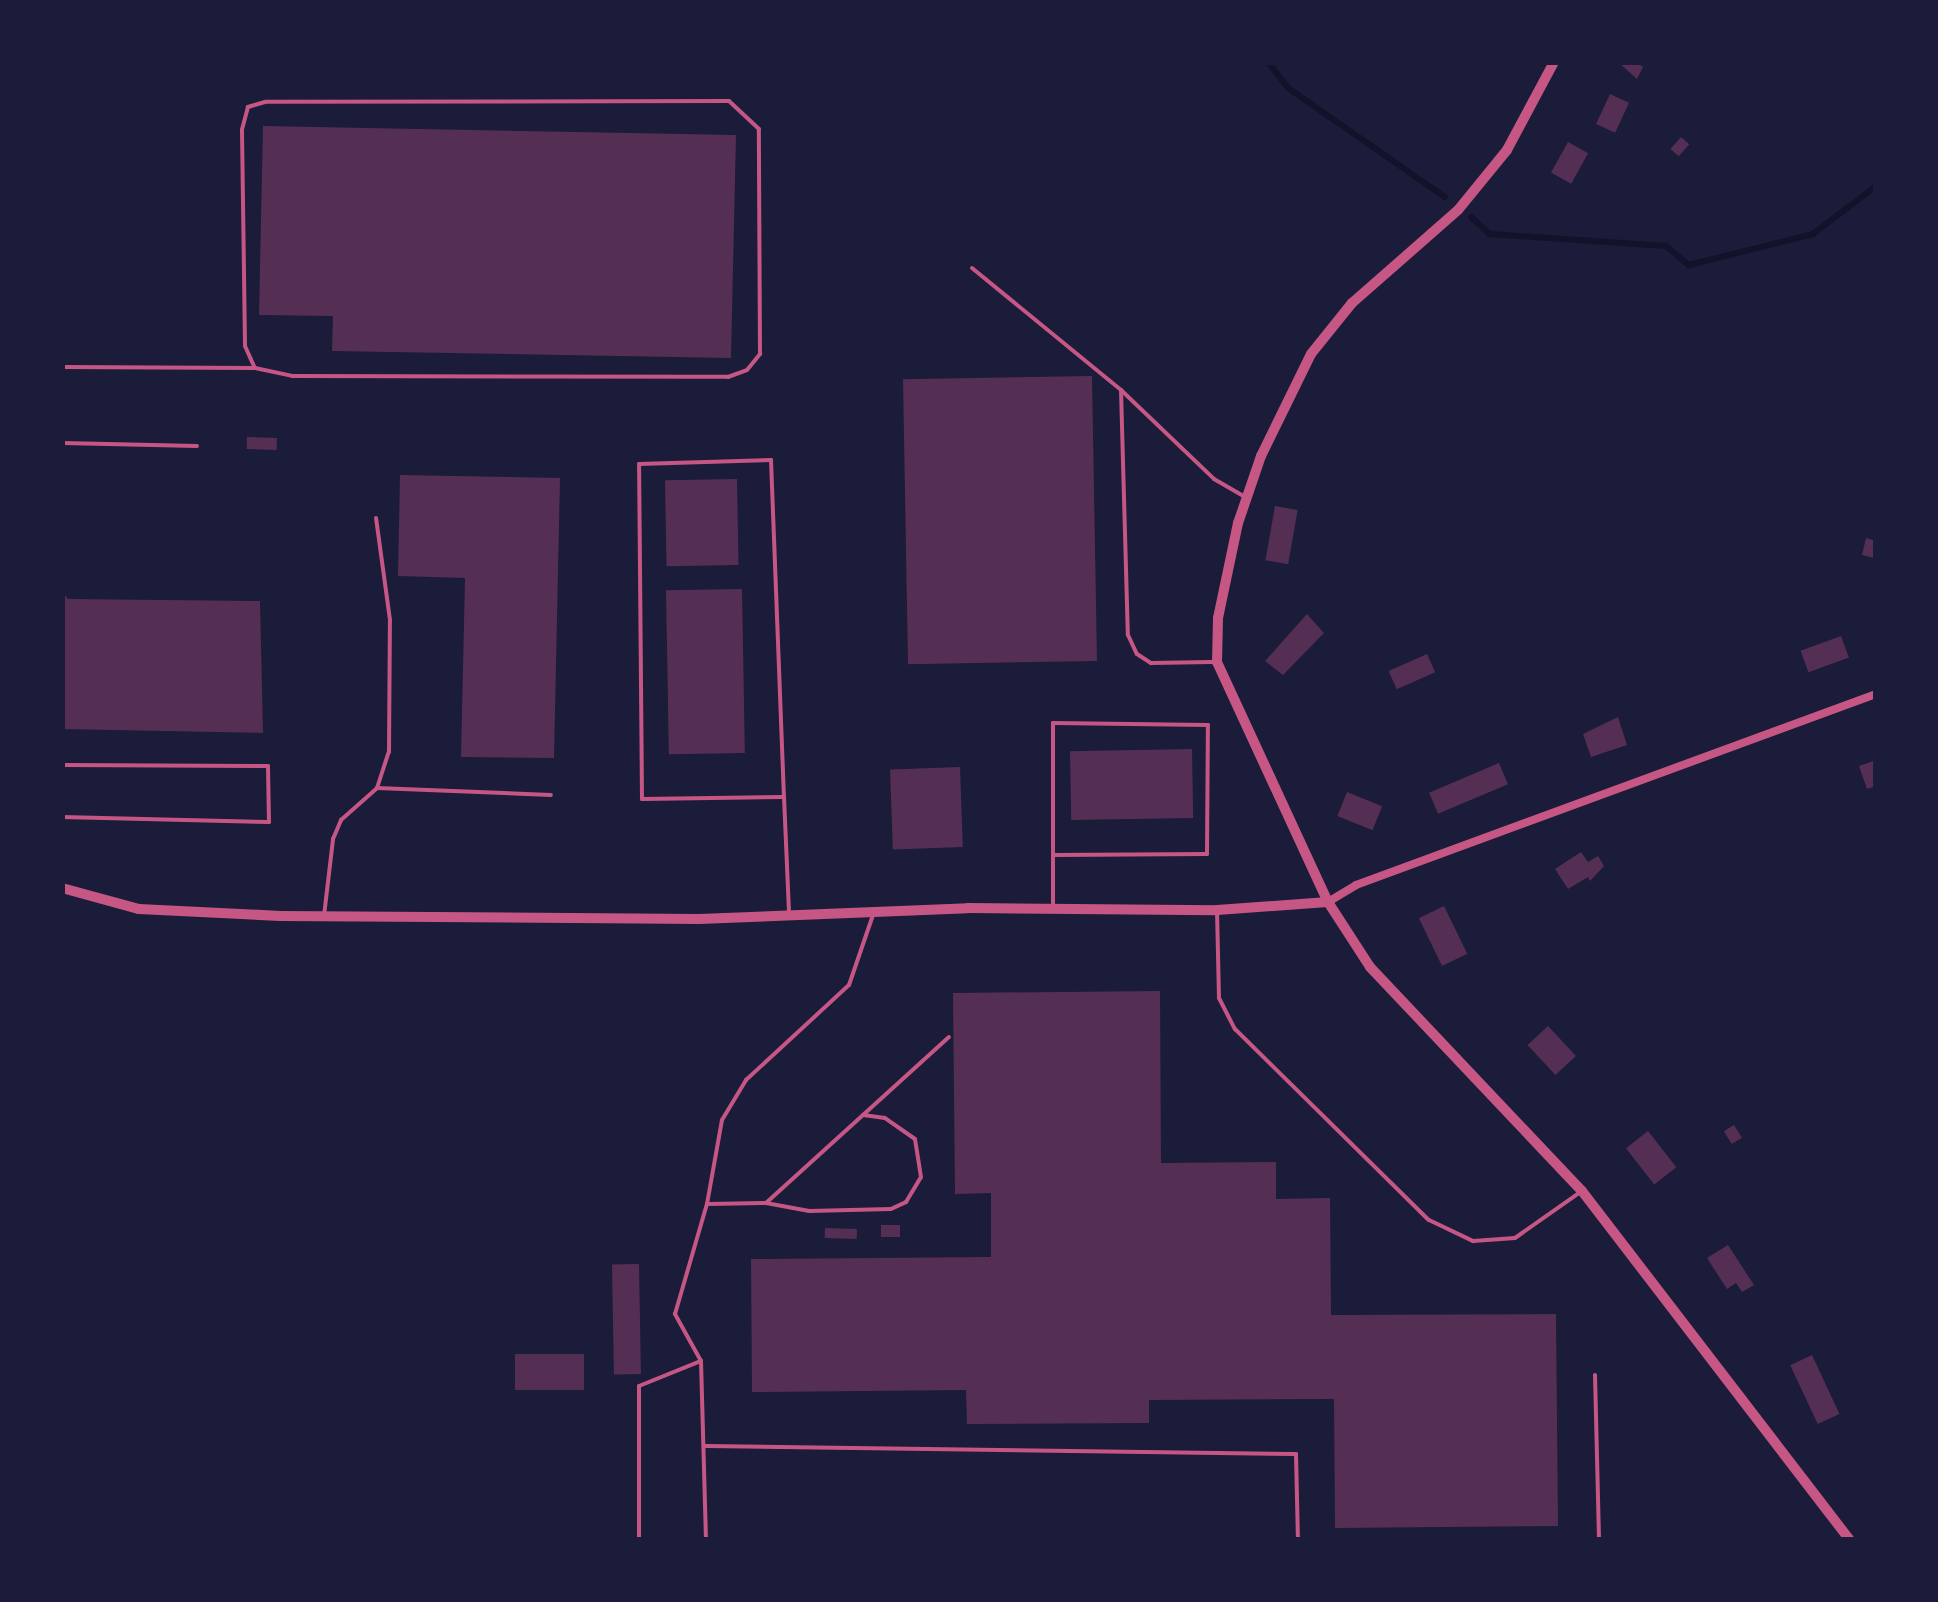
<!DOCTYPE html>
<style>
body{margin:0}
#map{position:relative;width:1938px;height:1602px;overflow:hidden;background:#1b1b3a;font-family:Cabin,sans-serif}
div>[style]{position:absolute}
.stream>*{height:6px;margin:-3px;padding:0 3px;transform-origin:3px;border-radius:3px;background:#12122b}
.building>*{inset:0;background:#542f53;transform-origin:0 0}
.service>*{height:4px;margin:-2px;padding:0 2px;transform-origin:2px;border-radius:2px;background:#c65784}
.minor>*{height:8px;margin:-4px;padding:0 4px;transform-origin:4px;border-radius:4px;background:#c65784}
.tertiary>*{height:10px;margin:-5px;padding:0 5px;transform-origin:5px;border-radius:5px;background:#c65784}
span{translate:-50% -50%;white-space:nowrap;text-align:center;line-height:1.15;-webkit-text-stroke:9px #1b1b3a;paint-order:stroke}
.frame{position:absolute;inset:0;border:65px solid #1b1b3a;pointer-events:none}
</style>
<div id="map">
<div class="stream">
<i style="left:1268px;top:62px;width:33px;rotate:52deg"></i>
<i style="left:1288px;top:88px;width:191px;rotate:34.8deg"></i>
<i style="left:1471px;top:217px;width:25px;rotate:42deg"></i>
<i style="left:1490px;top:234px;width:176px;rotate:3.9deg"></i>
<i style="left:1666px;top:246px;width:30px;rotate:40deg"></i>
<i style="left:1689px;top:265px;width:128px;rotate:-14deg"></i>
<i style="left:1813px;top:234px;width:79px;rotate:-37.3deg"></i>
</div>
<div class="building">
<i style="clip-path:polygon(1618px 62px,1636px 62px,1643px 67px,1637px 79px)"></i>
<i style="left:1610px;top:94px;width:21px;height:33px;rotate:25deg"></i>
<i style="clip-path:polygon(263px 126px,736px 135px,731px 358px,332px 351px,333px 316px,259px 315px)"></i>
<i style="left:1681px;top:137px;width:11px;height:16px;rotate:41deg"></i>
<i style="left:1568px;top:142px;width:23px;height:35px;rotate:29deg"></i>
<i style="left:1092px;top:376px;width:285px;height:189px;rotate:89deg"></i>
<i style="left:247px;top:437px;width:30px;height:12px;rotate:2deg"></i>
<i style="clip-path:polygon(400px 475px,560px 478px,554px 758px,461px 757px,465px 578px,398px 576px)"></i>
<i style="left:737px;top:479px;width:86px;height:72px;rotate:89deg"></i>
<i style="left:1275px;top:506px;width:23px;height:55px;rotate:10deg"></i>
<i style="clip-path:polygon(1866px 538px,1876px 541px,1874px 558px,1862px 555px)"></i>
<i style="left:742px;top:589px;width:164px;height:76px;rotate:89deg"></i>
<i style="clip-path:polygon(62px 592px,68px 599px,260px 601px,263px 733px,62px 729px)"></i>
<i style="clip-path:polygon(1307px 614px,1324px 633px,1283px 675px,1265px 661px)"></i>
<i style="left:1841px;top:636px;width:23px;height:43px;rotate:70deg"></i>
<i style="left:1427px;top:654px;width:20px;height:42px;rotate:66deg"></i>
<i style="clip-path:polygon(1618px 717px,1627px 745px,1591px 757px,1583px 734px)"></i>
<i style="left:1192px;top:749px;width:69px;height:122px;rotate:89deg"></i>
<i style="clip-path:polygon(1876px 760px,1876px 786px,1867px 789px,1859px 766px)"></i>
<i style="left:1499px;top:763px;width:23px;height:76px;rotate:67deg"></i>
<i style="left:960px;top:767px;width:80px;height:70px;rotate:88deg"></i>
<i style="left:1347px;top:792px;width:38px;height:26px;rotate:22deg"></i>
<i style="clip-path:polygon(1581px 852px,1588px 862px,1598px 856px,1604px 866px,1590px 881px,1588px 877px,1568px 889px,1555px 869px)"></i>
<i style="left:1444px;top:906px;width:53px;height:28px;rotate:64deg"></i>
<i style="clip-path:polygon(1160px 991px,1161px 1163px,1276px 1162px,1276px 1199px,1330px 1198px,1331px 1315px,1556px 1314px,1558px 1526px,1335px 1528px,1334px 1399px,1149px 1400px,1149px 1423px,967px 1424px,966px 1390px,752px 1392px,751px 1259px,991px 1257px,991px 1193px,955px 1194px,953px 993px)"></i>
<i style="left:1548px;top:1026px;width:41px;height:28px;rotate:47deg"></i>
<i style="left:1734px;top:1125px;width:15px;height:12px;rotate:58deg"></i>
<i style="left:1648px;top:1131px;width:46px;height:28px;rotate:52deg"></i>
<i style="left:900px;top:1225px;width:12px;height:19px;rotate:90deg"></i>
<i style="left:825px;top:1228px;width:32px;height:10px;rotate:2deg"></i>
<i style="clip-path:polygon(1728px 1245px,1754px 1285px,1742px 1292px,1736px 1283px,1727px 1289px,1707px 1258px)"></i>
<i style="left:639px;top:1264px;width:110px;height:27px;rotate:89deg"></i>
<i style="left:515px;top:1354px;width:69px;height:36px"></i>
<i style="left:1812px;top:1355px;width:65px;height:24px;rotate:65deg"></i>
</div>
<div class="service">
<i style="left:972px;top:268px;width:193px;rotate:39.3deg"></i>
<i style="left:1121px;top:390px;width:129px;rotate:43.7deg"></i>
<i style="left:1214px;top:479px;width:34px;rotate:30deg"></i>
<i style="left:62px;top:367px;width:193px;rotate:0.3deg"></i>
<i style="left:255px;top:368px;width:38px;rotate:12deg"></i>
<i style="left:292px;top:376px;width:436px;rotate:0.1deg"></i>
<i style="left:728px;top:377px;width:20px;rotate:-20deg"></i>
<i style="left:747px;top:370px;width:21px;rotate:-51deg"></i>
<i style="left:760px;top:354px;width:225px;rotate:-90.3deg"></i>
<i style="left:759px;top:129px;width:41px;rotate:-137deg"></i>
<i style="left:729px;top:101px;width:464px;rotate:179.9deg"></i>
<i style="left:265px;top:102px;width:18px;rotate:164deg"></i>
<i style="left:248px;top:107px;width:24px;rotate:105deg"></i>
<i style="left:242px;top:130px;width:216px;rotate:89.2deg"></i>
<i style="left:245px;top:346px;width:24px;rotate:66deg"></i>
<i style="left:1121px;top:390px;width:245px;rotate:88.4deg"></i>
<i style="left:1128px;top:635px;width:21px;rotate:65deg"></i>
<i style="left:1137px;top:654px;width:17px;rotate:33deg"></i>
<i style="left:1151px;top:663px;width:61px;rotate:-0.9deg"></i>
<i style="left:62px;top:443px;width:135px;rotate:1.3deg"></i>
<i style="left:62px;top:765px;width:206px;rotate:0.3deg"></i>
<i style="left:268px;top:766px;width:56px;rotate:89deg"></i>
<i style="left:269px;top:822px;width:207px;rotate:-178.6deg"></i>
<i style="left:377px;top:788px;width:174px;rotate:2.3deg"></i>
<i style="left:784px;top:797px;width:142px;rotate:179.2deg"></i>
<i style="left:642px;top:799px;width:335px;rotate:-90.5deg"></i>
<i style="left:639px;top:464px;width:132px;rotate:-1.7deg"></i>
<i style="left:771px;top:460px;width:337px;rotate:87.8deg"></i>
<i style="left:784px;top:797px;width:116px;rotate:87.5deg"></i>
<i style="left:1053px;top:855px;width:154px;rotate:-0.4deg"></i>
<i style="left:1207px;top:854px;width:129px;rotate:-89.6deg"></i>
<i style="left:1208px;top:725px;width:155px;rotate:-179.3deg"></i>
<i style="left:1053px;top:723px;width:182px;rotate:90deg"></i>
<i style="left:1217px;top:910px;width:88px;rotate:88.7deg"></i>
<i style="left:1219px;top:998px;width:35px;rotate:63deg"></i>
<i style="left:1235px;top:1029px;width:272px;rotate:44.6deg"></i>
<i style="left:1429px;top:1220px;width:49px;rotate:25.5deg"></i>
<i style="left:1473px;top:1241px;width:42px;rotate:-4.1deg"></i>
<i style="left:1515px;top:1238px;width:78px;rotate:-35.1deg"></i>
<i style="left:324px;top:916px;width:78px;rotate:-83.3deg"></i>
<i style="left:333px;top:839px;width:21px;rotate:-67deg"></i>
<i style="left:341px;top:820px;width:48px;rotate:-41.6deg"></i>
<i style="left:377px;top:788px;width:38px;rotate:-72deg"></i>
<i style="left:389px;top:752px;width:132px;rotate:-89.6deg"></i>
<i style="left:390px;top:620px;width:103px;rotate:-97.8deg"></i>
<i style="left:863px;top:1115px;width:131px;rotate:137.8deg"></i>
<i style="left:766px;top:1203px;width:44px;rotate:10.5deg"></i>
<i style="left:809px;top:1211px;width:82px;rotate:-1.4deg"></i>
<i style="left:891px;top:1209px;width:17px;rotate:-25deg"></i>
<i style="left:906px;top:1202px;width:29px;rotate:-59deg"></i>
<i style="left:921px;top:1177px;width:38px;rotate:-99deg"></i>
<i style="left:915px;top:1139px;width:37px;rotate:-145deg"></i>
<i style="left:885px;top:1118px;width:22px;rotate:-172deg"></i>
<i style="left:863px;top:1115px;width:116px;rotate:-42.2deg"></i>
<i style="left:766px;top:1203px;width:59px;rotate:179deg"></i>
<i style="left:707px;top:1204px;width:85px;rotate:-79.9deg"></i>
<i style="left:722px;top:1120px;width:47px;rotate:-59deg"></i>
<i style="left:746px;top:1080px;width:140px;rotate:-42.7deg"></i>
<i style="left:849px;top:985px;width:74px;rotate:-71.1deg"></i>
<i style="left:1595px;top:1375px;width:165px;rotate:88.6deg"></i>
<i style="left:706px;top:1446px;width:590px;rotate:0.78deg"></i>
<i style="left:1296px;top:1454px;width:86px;rotate:88.7deg"></i>
<i style="left:639px;top:1540px;width:154px;rotate:-90deg"></i>
<i style="left:639px;top:1386px;width:67px;rotate:-22deg"></i>
<i style="left:706px;top:1540px;width:179px;rotate:-91.6deg"></i>
<i style="left:701px;top:1361px;width:54px;rotate:-119deg"></i>
<i style="left:675px;top:1314px;width:115px;rotate:-73.8deg"></i>
</div>
<div class="minor">
<i style="left:1328px;top:902px;width:33px;rotate:-31deg"></i>
<i style="left:1356px;top:885px;width:554px;rotate:-20.17deg"></i>
</div>
<div class="tertiary">
<i style="left:1554px;top:62px;width:100px;rotate:118.1deg"></i>
<i style="left:1507px;top:150px;width:77px;rotate:129.2deg"></i>
<i style="left:1458px;top:210px;width:141px;rotate:138.7deg"></i>
<i style="left:1352px;top:303px;width:65px;rotate:128.8deg"></i>
<i style="left:1311px;top:354px;width:114px;rotate:116.1deg"></i>
<i style="left:1261px;top:456px;width:71px;rotate:108.9deg"></i>
<i style="left:1238px;top:523px;width:97px;rotate:101.9deg"></i>
<i style="left:1218px;top:618px;width:44px;rotate:91.3deg"></i>
<i style="left:1217px;top:662px;width:264px;rotate:65.2deg"></i>
<i style="left:1328px;top:902px;width:77px;rotate:57.1deg"></i>
<i style="left:1370px;top:967px;width:308px;rotate:46.6deg"></i>
<i style="left:1582px;top:1191px;width:440px;rotate:52.5deg"></i>
<i style="left:62px;top:888px;width:80px;rotate:15.3deg"></i>
<i style="left:139px;top:909px;width:141px;rotate:2.8deg"></i>
<i style="left:280px;top:916px;width:419px;rotate:0.4deg"></i>
<i style="left:699px;top:919px;width:269px;rotate:-2.3deg"></i>
<i style="left:968px;top:908px;width:249px;rotate:0.5deg"></i>
<i style="left:1217px;top:910px;width:111px;rotate:-4.1deg"></i>
</div>
<div class="frame"></div>
</div>
